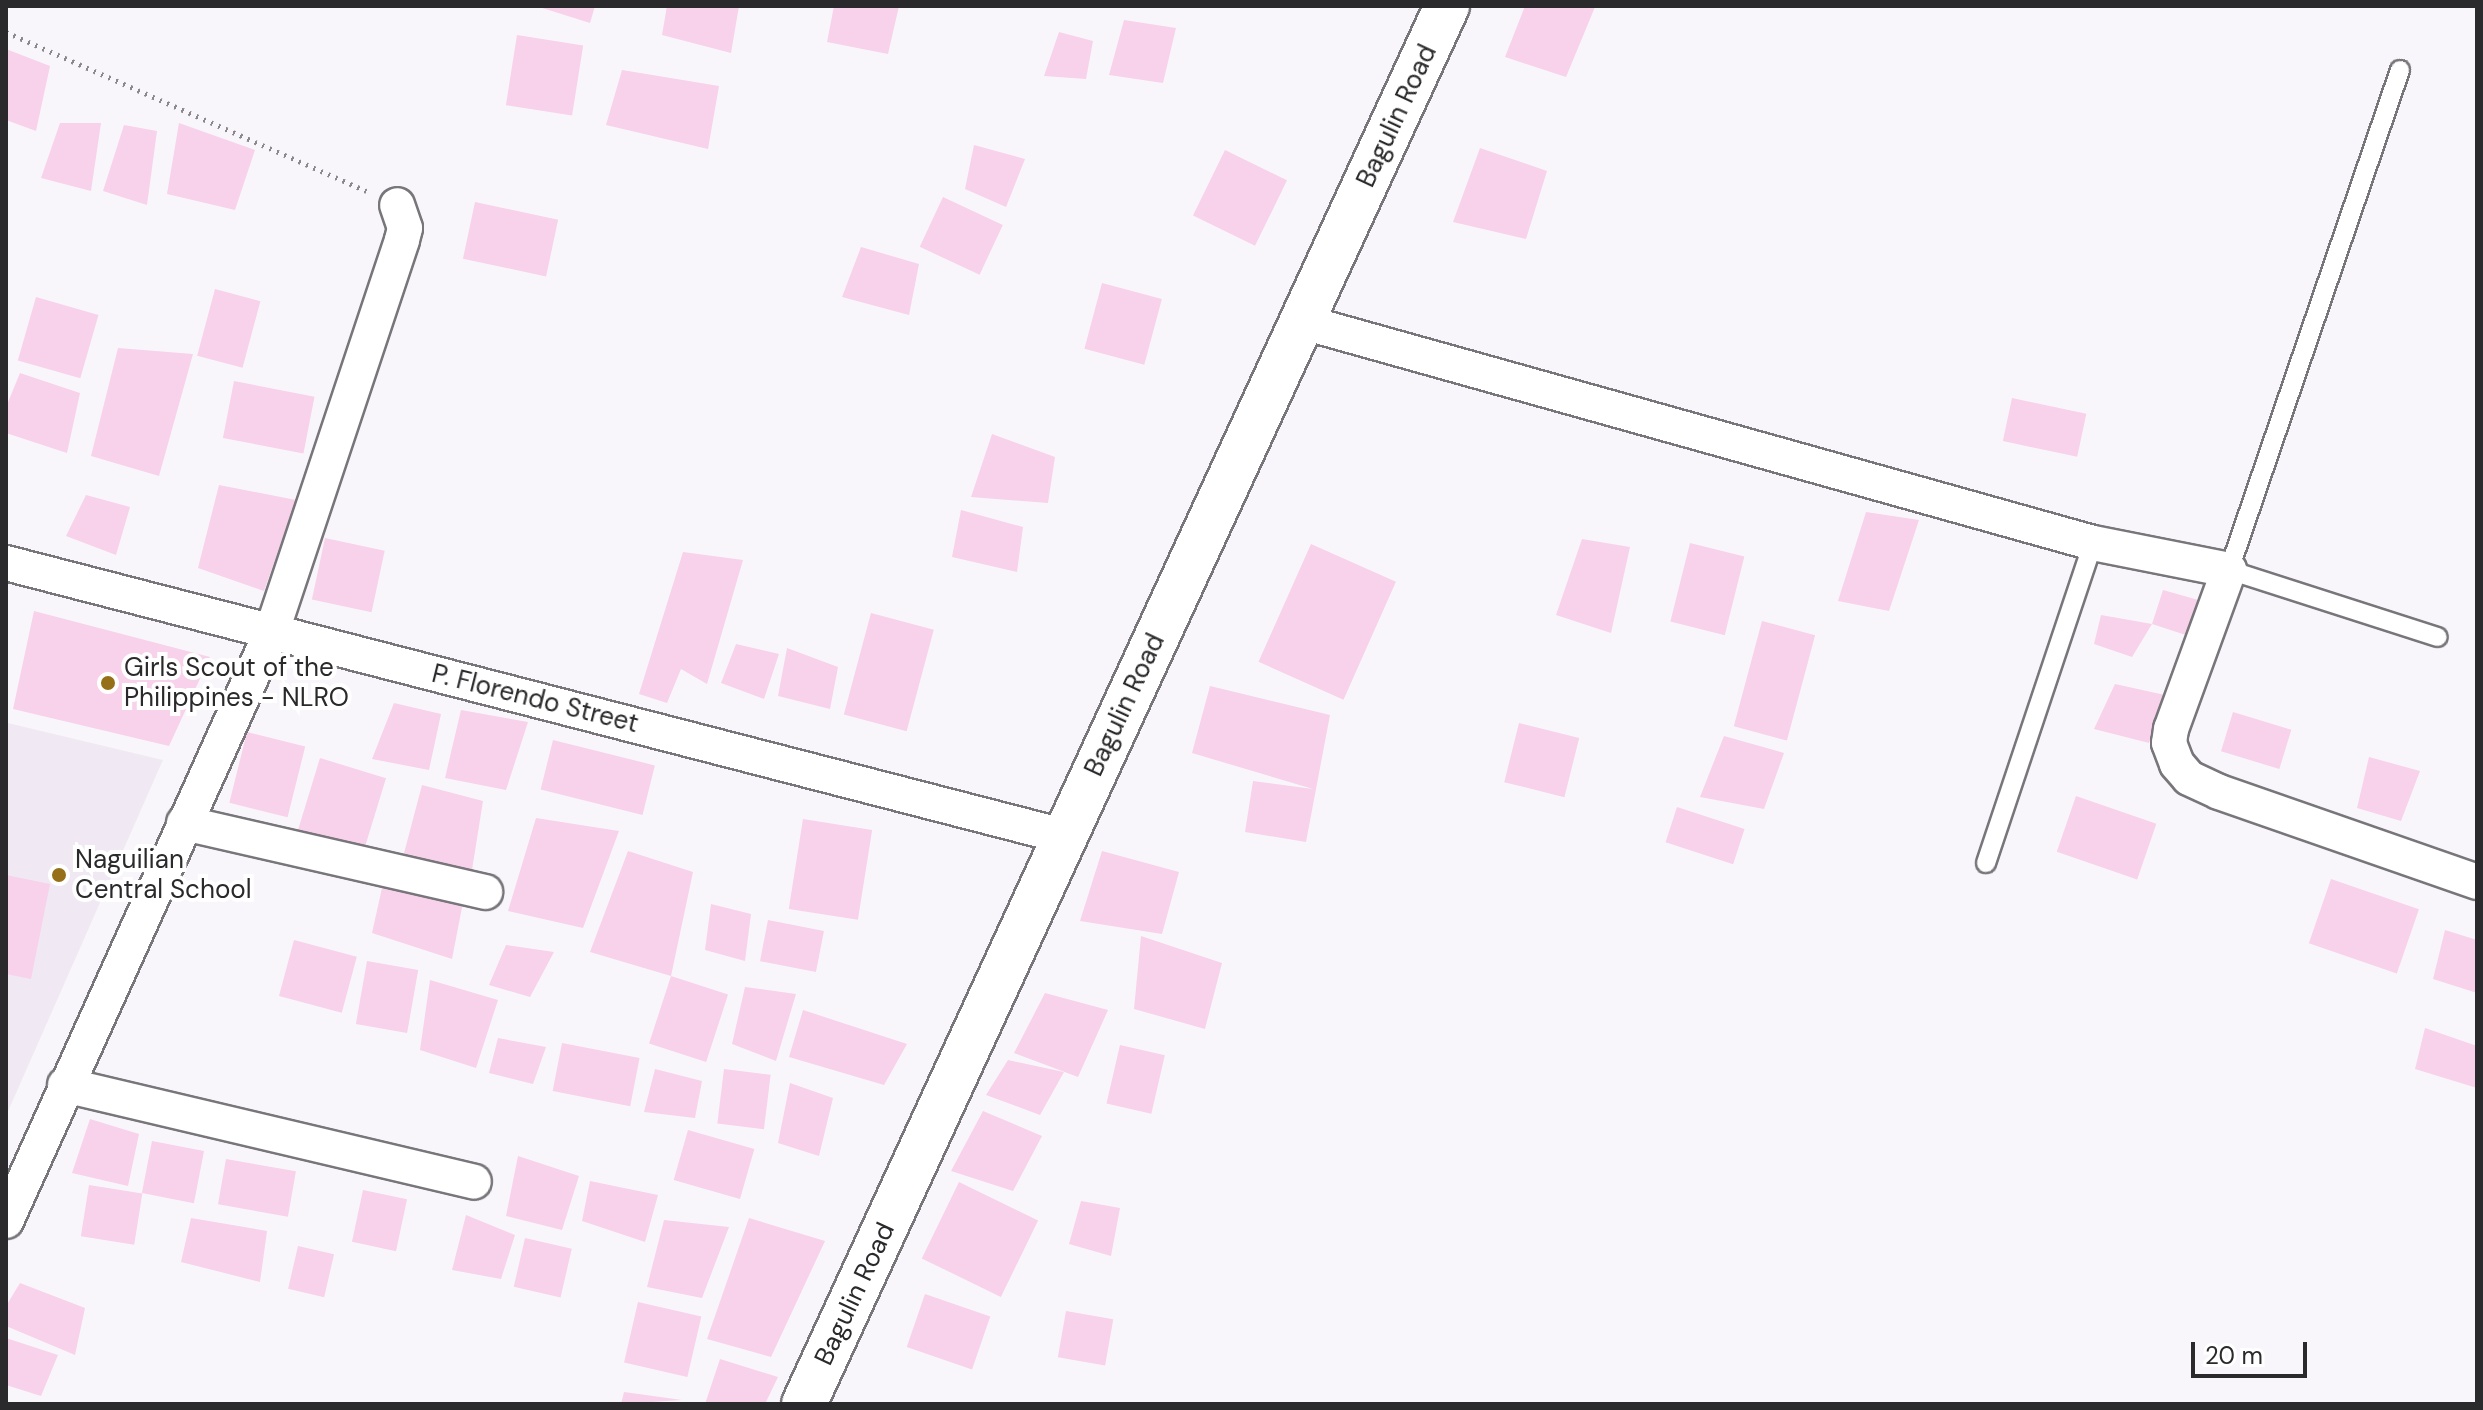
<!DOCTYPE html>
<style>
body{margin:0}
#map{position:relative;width:2483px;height:1410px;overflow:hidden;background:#f9f6fb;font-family:"DM Sans",sans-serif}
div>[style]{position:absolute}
.built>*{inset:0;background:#f0e9f4}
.building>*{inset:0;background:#f7d2ea;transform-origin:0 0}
.path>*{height:5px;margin-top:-2.5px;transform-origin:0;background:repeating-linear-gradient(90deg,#8a888b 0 2px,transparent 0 8px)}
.roads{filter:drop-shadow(2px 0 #78767a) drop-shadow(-2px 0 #78767a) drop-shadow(0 2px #78767a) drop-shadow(0 -2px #78767a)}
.service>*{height:18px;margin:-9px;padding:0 9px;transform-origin:9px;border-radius:9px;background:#fff}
.minor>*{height:34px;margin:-17px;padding:0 17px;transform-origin:17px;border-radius:17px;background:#fff}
.secondary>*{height:44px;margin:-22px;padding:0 22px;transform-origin:22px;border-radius:22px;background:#fff}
.dots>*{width:22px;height:22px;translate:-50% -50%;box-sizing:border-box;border:4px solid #fff;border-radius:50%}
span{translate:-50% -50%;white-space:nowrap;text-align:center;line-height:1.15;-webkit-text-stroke:8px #fff;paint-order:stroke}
.street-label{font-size:26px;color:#2a292b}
.poi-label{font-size:26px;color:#2a292b}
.left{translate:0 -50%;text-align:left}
.frame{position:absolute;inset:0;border:8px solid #2a292b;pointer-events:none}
.scale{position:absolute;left:2191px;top:1342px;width:116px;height:36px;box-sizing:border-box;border:4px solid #2a292b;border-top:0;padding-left:10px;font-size:24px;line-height:28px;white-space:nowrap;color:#2a292b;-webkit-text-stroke:6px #fff;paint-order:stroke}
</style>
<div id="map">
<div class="built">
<i style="clip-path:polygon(8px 723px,163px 760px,6px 1116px,6px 732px)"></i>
</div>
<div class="building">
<i style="clip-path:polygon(536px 6px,595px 6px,590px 23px)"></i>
<i style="clip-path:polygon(667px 6px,739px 6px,731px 53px,662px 35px)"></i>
<i style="clip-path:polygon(834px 6px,899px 6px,888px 54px,827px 42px)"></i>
<i style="clip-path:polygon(1525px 6px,1595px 7px,1566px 77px,1505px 57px)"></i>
<i style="clip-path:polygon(1124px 20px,1176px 28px,1163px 83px,1109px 75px)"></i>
<i style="clip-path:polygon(1059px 32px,1093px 41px,1086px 79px,1044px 76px)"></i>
<i style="left:517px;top:35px;width:67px;height:71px;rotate:9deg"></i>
<i style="clip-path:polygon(6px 49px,50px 66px,36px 131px,6px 120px)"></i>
<i style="clip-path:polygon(622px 70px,719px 86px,708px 149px,606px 125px)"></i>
<i style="clip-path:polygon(60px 123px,101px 123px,91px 191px,41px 178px)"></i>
<i style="clip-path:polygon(179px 123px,255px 150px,235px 210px,167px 194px)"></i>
<i style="clip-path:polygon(124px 125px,157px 131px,147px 205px,103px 191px)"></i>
<i style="clip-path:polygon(974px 145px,1025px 159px,1006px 207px,965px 189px)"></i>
<i style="clip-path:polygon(1480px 148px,1547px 171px,1526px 239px,1453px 222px)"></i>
<i style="left:1225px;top:150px;width:69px;height:73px;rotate:26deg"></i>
<i style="left:943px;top:197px;width:66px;height:55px;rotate:25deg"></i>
<i style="left:475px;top:202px;width:85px;height:58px;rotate:12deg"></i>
<i style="clip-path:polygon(861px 247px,919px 264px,909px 315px,842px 297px)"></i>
<i style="left:1102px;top:283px;width:62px;height:68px;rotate:15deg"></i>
<i style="left:215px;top:289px;width:47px;height:69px;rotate:15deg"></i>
<i style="left:36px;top:297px;width:65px;height:66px;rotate:16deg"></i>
<i style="clip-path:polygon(118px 348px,193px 354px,159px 476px,91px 456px)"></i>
<i style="clip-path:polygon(20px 373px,80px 393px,67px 453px,6px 433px,6px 407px)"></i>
<i style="left:234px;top:381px;width:82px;height:58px;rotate:11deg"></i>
<i style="left:2012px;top:398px;width:76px;height:44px;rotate:12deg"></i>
<i style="clip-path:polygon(992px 434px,1055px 457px,1048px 503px,971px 497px)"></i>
<i style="clip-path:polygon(219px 485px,296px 500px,264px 591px,198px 568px)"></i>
<i style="clip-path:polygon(86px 495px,130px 507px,116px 555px,66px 536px)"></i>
<i style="clip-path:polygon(961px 510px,1023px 527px,1017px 572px,952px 557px)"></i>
<i style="clip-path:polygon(1866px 512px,1919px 520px,1889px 611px,1838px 601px)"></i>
<i style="left:325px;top:538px;width:61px;height:63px;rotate:12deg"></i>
<i style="clip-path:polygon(1582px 539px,1630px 547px,1611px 633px,1556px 615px)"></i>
<i style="left:1690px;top:543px;width:56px;height:81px;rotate:14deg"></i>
<i style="left:1311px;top:544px;width:93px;height:129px;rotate:24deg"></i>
<i style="clip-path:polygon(683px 552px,743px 560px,707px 684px,681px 669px,667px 703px,639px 694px)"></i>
<i style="clip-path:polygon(2163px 590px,2209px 603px,2198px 639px,2152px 624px,2132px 657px,2094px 644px,2101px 615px,2152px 624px)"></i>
<i style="clip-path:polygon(34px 611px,210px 657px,169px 746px,13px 709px)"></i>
<i style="left:871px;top:613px;width:65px;height:105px;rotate:15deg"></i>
<i style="left:1762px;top:621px;width:55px;height:109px;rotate:15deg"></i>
<i style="clip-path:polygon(736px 644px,779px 654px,764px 699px,721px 683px)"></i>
<i style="clip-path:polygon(787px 648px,838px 667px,830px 709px,778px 696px)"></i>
<i style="clip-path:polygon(2115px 684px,2165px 695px,2149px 743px,2094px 729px)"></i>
<i style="clip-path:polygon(1210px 686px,1330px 715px,1306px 842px,1245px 832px,1253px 781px,1313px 789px,1192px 753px)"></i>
<i style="clip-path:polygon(394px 703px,441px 714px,429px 770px,372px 759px)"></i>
<i style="clip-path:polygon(461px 710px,528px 722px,506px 790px,445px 778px)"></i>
<i style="left:2233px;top:712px;width:61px;height:41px;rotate:17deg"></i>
<i style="left:1519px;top:723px;width:62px;height:61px;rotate:14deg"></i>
<i style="left:247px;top:732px;width:60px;height:73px;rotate:14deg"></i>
<i style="clip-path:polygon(1724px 736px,1784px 753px,1764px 809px,1700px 797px)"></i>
<i style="left:553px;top:740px;width:105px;height:51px;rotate:14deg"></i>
<i style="clip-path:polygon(2369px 757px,2420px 771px,2401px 821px,2357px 808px)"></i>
<i style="left:320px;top:758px;width:69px;height:76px;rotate:17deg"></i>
<i style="clip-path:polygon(422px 785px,483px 801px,472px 870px,403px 857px)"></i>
<i style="left:2076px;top:796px;width:85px;height:59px;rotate:19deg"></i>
<i style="left:1677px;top:807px;width:71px;height:37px;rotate:18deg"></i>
<i style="clip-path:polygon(536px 818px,619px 831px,583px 928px,508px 911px)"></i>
<i style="left:803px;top:819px;width:70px;height:91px;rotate:9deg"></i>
<i style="clip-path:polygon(628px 851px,693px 872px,671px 976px,590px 952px)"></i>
<i style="clip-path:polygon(1102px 851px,1179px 872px,1162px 934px,1080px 921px)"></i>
<i style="clip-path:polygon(6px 875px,50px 884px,31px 979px,6px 974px)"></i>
<i style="clip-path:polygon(384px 879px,464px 897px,452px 959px,372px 933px)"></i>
<i style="left:2331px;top:879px;width:93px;height:68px;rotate:19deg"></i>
<i style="clip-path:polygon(711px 904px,751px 914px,745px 961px,705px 950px)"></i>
<i style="left:768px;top:920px;width:57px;height:42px;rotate:11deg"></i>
<i style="clip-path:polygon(2445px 930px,2477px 940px,2477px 993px,2433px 979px)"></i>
<i style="clip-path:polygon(1141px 936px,1222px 963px,1205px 1029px,1134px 1009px)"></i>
<i style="left:294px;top:940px;width:65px;height:58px;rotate:15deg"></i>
<i style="clip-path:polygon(506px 945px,554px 952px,530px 997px,489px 985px)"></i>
<i style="left:367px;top:961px;width:52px;height:64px;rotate:10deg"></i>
<i style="left:671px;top:976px;width:60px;height:71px;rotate:18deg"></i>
<i style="clip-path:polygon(430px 980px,498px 1000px,476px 1068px,420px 1050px)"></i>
<i style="clip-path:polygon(745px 987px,796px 994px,776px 1061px,732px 1044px)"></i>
<i style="clip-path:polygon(1045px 993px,1108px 1010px,1078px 1077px,1014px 1053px)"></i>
<i style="clip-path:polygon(803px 1010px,907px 1044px,884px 1085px,789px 1057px)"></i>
<i style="clip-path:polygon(2425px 1028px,2477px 1046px,2477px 1088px,2415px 1069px)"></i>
<i style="clip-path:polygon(498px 1038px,546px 1047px,533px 1084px,489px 1073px)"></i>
<i style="left:562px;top:1043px;width:79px;height:49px;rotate:11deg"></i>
<i style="left:1120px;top:1045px;width:46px;height:60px;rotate:13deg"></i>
<i style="clip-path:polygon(1008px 1060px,1064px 1072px,1040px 1115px,986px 1095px)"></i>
<i style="clip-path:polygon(655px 1069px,702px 1081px,695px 1118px,644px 1112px)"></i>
<i style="left:724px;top:1069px;width:47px;height:55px;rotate:7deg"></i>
<i style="clip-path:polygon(790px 1083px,833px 1098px,819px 1156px,778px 1143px)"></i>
<i style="clip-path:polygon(983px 1111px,1042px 1136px,1013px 1191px,951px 1171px)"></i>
<i style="clip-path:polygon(90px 1119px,139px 1134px,128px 1186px,72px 1173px)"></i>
<i style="left:688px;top:1130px;width:69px;height:52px;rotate:16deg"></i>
<i style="left:152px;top:1141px;width:53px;height:53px;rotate:11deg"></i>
<i style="clip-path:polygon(518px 1156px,579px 1176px,562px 1230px,506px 1216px)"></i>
<i style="left:226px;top:1159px;width:71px;height:46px;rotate:10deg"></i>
<i style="clip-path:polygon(590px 1181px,658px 1195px,645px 1242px,582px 1221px)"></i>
<i style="left:959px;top:1182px;width:88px;height:85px;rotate:26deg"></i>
<i style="left:89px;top:1185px;width:54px;height:52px;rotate:9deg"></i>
<i style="left:363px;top:1190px;width:45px;height:53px;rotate:12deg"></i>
<i style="clip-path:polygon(1081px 1201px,1120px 1208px,1111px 1256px,1069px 1244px)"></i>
<i style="clip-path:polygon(466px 1215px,515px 1235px,501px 1279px,452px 1270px)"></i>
<i style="clip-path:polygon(191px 1218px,267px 1231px,260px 1282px,181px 1262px)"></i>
<i style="clip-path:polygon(749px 1218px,825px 1241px,771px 1357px,707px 1339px)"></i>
<i style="clip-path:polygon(664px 1220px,729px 1227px,702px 1298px,647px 1287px)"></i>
<i style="left:525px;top:1238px;width:48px;height:50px;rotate:13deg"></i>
<i style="left:298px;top:1246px;width:37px;height:44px;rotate:13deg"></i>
<i style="clip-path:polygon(20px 1283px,85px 1308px,75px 1355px,6px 1326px,6px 1306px)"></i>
<i style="left:925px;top:1294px;width:69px;height:56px;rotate:19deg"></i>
<i style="left:638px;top:1302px;width:65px;height:62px;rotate:13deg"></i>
<i style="left:1066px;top:1311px;width:48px;height:47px;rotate:10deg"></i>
<i style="clip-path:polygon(6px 1338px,58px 1355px,41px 1396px,6px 1385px)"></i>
<i style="clip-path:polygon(720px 1359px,778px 1377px,765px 1404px,705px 1404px)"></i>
<i style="clip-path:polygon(624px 1392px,682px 1400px,621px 1404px)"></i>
</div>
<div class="path">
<i style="left:6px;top:32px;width:394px;rotate:23.8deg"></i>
</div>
<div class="roads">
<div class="service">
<i style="left:2400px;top:70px;width:528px;rotate:108.88deg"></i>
<i style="left:2229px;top:570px;width:219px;rotate:17.8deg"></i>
<i style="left:1986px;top:863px;width:337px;rotate:-71.5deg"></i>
</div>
<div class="minor">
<i style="left:1303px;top:322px;width:820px;rotate:15.63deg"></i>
<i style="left:2093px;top:543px;width:139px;rotate:11.2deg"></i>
<i style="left:2229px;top:570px;width:169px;rotate:110deg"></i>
<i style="left:2171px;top:729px;width:14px;rotate:98deg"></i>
<i style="left:2169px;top:743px;width:22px;rotate:69deg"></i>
<i style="left:2177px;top:764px;width:18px;rotate:49deg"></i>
<i style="left:2189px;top:778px;width:33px;rotate:25deg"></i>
<i style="left:2219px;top:792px;width:273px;rotate:19.2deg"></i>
<i style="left:6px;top:563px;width:1092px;rotate:14.48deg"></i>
<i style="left:184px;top:823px;width:309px;rotate:12.9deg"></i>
<i style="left:65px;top:1085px;width:420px;rotate:13.3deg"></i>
<i style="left:6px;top:1221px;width:647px;rotate:-65.73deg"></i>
<i style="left:272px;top:631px;width:412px;rotate:-71.6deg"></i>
<i style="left:402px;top:240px;width:12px;rotate:-76deg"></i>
<i style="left:405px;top:228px;width:24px;rotate:-109deg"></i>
</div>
<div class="secondary">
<i style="left:804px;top:1404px;width:1539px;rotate:-65.3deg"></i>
</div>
</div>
<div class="dots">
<i style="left:108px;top:683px;background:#957019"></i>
<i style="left:59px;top:875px;background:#957019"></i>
</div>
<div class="street-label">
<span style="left:1397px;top:116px;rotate:-65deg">Bagulin Road</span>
<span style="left:535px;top:699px;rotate:14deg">P. Florendo Street</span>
<span style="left:1125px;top:705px;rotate:-65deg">Bagulin Road</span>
<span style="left:855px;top:1294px;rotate:-65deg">Bagulin Road</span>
</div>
<div class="poi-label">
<span class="left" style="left:124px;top:683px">Girls Scout of the<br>Philippines - NLRO</span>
<span class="left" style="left:75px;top:875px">Naguilian<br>Central School</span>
</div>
<div class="frame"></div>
<div class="scale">20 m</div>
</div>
